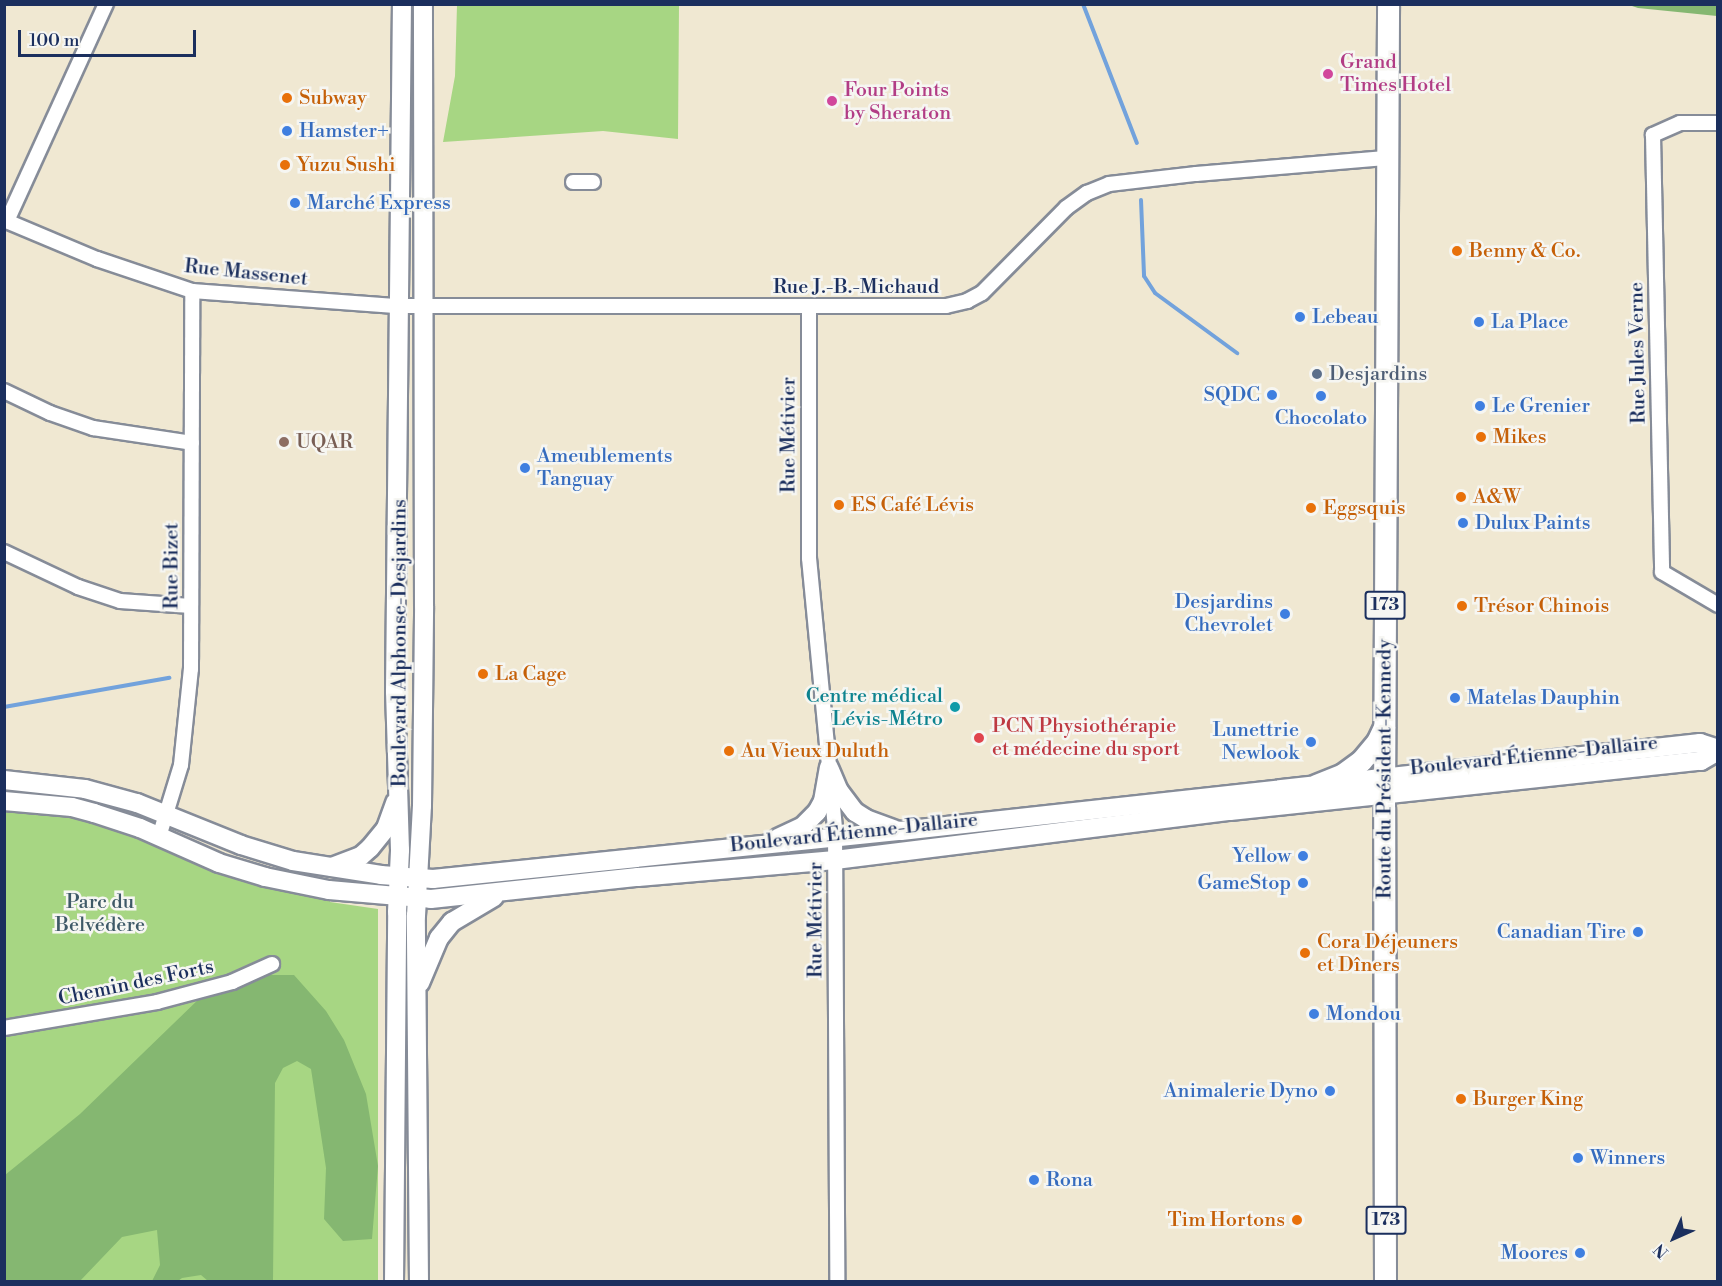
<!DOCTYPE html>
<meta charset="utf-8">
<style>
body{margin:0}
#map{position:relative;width:1722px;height:1286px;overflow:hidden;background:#f0e8d2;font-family:"Libre Bodoni",serif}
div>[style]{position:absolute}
.green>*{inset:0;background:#a7d683}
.forest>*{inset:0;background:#85b771}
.stream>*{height:4px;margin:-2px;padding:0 2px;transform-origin:2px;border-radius:2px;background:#72a2dc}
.roads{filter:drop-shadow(2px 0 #868c98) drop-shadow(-2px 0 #868c98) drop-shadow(0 2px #868c98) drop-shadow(0 -2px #868c98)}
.street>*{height:14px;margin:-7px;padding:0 7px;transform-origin:7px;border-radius:7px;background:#fff}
.secondary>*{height:18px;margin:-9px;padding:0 9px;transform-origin:9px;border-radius:9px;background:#fff}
.primary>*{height:21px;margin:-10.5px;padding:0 10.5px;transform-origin:10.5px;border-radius:10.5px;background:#fff}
.dots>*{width:16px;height:16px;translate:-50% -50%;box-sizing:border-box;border:3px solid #f6f6f2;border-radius:50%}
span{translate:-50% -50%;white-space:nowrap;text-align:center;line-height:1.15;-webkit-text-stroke:5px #f6f6f2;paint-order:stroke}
.shield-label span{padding:2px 4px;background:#f6f6f2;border:2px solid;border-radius:4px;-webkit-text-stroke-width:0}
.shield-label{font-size:18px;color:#1b2f5e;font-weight:700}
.hotel-label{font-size:20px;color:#b23c85}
.left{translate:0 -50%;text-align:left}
.food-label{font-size:20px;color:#c56008}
.right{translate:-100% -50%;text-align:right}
.shop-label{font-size:20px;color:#366cbe}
.street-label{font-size:20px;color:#1b2f5e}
.service-label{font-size:20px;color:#4e5e75}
.education-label{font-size:20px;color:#785e54}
.culture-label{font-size:20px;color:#0d838f}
.health-label{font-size:20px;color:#be3a42}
.park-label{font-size:20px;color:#3e5967}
.frame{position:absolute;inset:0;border:6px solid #1b2f5e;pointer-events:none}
.north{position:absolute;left:1644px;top:1208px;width:60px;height:60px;-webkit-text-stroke:4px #f6f6f2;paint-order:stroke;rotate:225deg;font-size:16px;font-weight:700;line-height:24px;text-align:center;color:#1b2f5e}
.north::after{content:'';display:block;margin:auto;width:21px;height:27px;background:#1b2f5e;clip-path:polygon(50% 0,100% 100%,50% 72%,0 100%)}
.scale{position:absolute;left:18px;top:30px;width:178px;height:27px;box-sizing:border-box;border:3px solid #1b2f5e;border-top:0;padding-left:8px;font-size:18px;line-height:21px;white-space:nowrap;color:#1b2f5e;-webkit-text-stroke:4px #f6f6f2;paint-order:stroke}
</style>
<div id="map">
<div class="green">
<i style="clip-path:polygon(457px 5px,679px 5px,678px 139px,603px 131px,443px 142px,455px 76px)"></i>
<i style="clip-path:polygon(4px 801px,71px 807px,329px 890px,330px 902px,378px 909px,378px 1281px,5px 1281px)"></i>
</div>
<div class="forest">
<i style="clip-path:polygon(1629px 5px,1717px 5px,1717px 16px,1638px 8px)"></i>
<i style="clip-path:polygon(254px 975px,294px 975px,326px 1011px,344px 1040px,366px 1094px,378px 1166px,372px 1239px,343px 1241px,324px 1219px,326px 1168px,311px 1069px,297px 1061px,283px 1068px,275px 1083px,273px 1281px,208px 1281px,201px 1275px,182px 1278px,178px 1281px,152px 1281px,160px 1265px,157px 1230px,122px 1237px,80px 1281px,5px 1282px,5px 1175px,80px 1114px,203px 995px)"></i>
</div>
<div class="stream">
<i style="left:1083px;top:4px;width:149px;rotate:68.8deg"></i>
<i style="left:1141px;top:200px;width:76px;rotate:87.7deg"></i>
<i style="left:1144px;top:276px;width:20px;rotate:57deg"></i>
<i style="left:1155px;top:293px;width:102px;rotate:36.2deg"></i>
<i style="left:4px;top:707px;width:168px;rotate:-10deg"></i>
</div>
<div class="roads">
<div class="street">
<i style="left:1718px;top:123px;width:38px;rotate:180deg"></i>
<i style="left:1680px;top:123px;width:30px;rotate:156deg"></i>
<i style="left:1653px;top:135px;width:437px;rotate:88.8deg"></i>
<i style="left:1662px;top:572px;width:65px;rotate:30.5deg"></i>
<i style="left:573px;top:182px;width:20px"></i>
<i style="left:4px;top:220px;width:101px;rotate:22.8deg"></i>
<i style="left:97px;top:259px;width:100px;rotate:18.6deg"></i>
<i style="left:192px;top:291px;width:207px;rotate:4.2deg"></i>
<i style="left:398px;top:306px;width:548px"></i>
<i style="left:946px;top:306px;width:22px;rotate:-13deg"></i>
<i style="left:967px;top:301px;width:17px;rotate:-28deg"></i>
<i style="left:982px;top:293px;width:120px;rotate:-45.3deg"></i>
<i style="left:1066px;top:208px;width:26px;rotate:-36deg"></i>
<i style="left:1087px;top:193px;width:24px;rotate:-22deg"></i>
<i style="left:1109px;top:184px;width:88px;rotate:-6.6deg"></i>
<i style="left:1196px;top:174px;width:193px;rotate:-4.8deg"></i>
<i style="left:7px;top:221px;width:239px;rotate:-65.5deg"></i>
<i style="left:809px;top:307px;width:251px;rotate:90deg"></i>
<i style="left:809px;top:558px;width:271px;rotate:84.5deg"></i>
<i style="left:835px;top:828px;width:454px;rotate:89.7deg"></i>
<i style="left:4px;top:391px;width:51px;rotate:25.6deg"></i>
<i style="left:50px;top:413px;width:46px;rotate:19.2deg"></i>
<i style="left:93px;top:428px;width:100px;rotate:8.6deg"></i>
<i style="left:4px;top:552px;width:82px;rotate:25.3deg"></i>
<i style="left:78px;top:587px;width:44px;rotate:18.4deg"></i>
<i style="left:120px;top:601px;width:71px;rotate:4deg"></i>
<i style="left:159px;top:837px;width:75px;rotate:-73deg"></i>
<i style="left:181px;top:765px;width:97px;rotate:-84.1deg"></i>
<i style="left:191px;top:669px;width:378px;rotate:-89.8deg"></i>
<i style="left:4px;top:1028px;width:155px;rotate:-9.6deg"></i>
<i style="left:157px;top:1002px;width:78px;rotate:-14.9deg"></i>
<i style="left:232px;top:982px;width:44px;rotate:-24.2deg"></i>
</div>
<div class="secondary">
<i style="left:830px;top:770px;width:23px;rotate:67deg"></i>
<i style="left:839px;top:791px;width:26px;rotate:53deg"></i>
<i style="left:855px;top:812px;width:13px;rotate:32deg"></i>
<i style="left:866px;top:819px;width:30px;rotate:20deg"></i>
<i style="left:4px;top:780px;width:81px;rotate:6.3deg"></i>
<i style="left:85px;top:789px;width:54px;rotate:15.1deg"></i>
<i style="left:137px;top:803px;width:112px;rotate:22deg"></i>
<i style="left:241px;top:845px;width:54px;rotate:17.1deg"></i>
<i style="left:293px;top:861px;width:89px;rotate:9deg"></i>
<i style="left:381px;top:875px;width:52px;rotate:4.4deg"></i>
<i style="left:433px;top:879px;width:470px;rotate:-5.9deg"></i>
<i style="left:901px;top:831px;width:804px;rotate:-6.29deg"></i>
<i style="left:1700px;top:743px;width:19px;rotate:18deg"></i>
<i style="left:4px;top:801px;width:68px;rotate:5deg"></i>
<i style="left:72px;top:807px;width:23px;rotate:15deg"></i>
<i style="left:94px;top:813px;width:48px;rotate:18.1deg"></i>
<i style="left:140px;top:828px;width:86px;rotate:23.9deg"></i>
<i style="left:219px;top:863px;width:48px;rotate:16.9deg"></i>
<i style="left:265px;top:877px;width:65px;rotate:11.5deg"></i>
<i style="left:329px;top:890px;width:102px;rotate:5deg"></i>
<i style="left:431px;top:899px;width:208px;rotate:-6.1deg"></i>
<i style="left:638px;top:877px;width:198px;rotate:-4.9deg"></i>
<i style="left:835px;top:860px;width:398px;rotate:-7.1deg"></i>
<i style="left:1230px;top:811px;width:474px;rotate:-6.1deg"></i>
<i style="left:1701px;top:761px;width:20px;rotate:-30deg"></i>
<i style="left:778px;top:838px;width:26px;rotate:-25deg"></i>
<i style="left:802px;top:827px;width:21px;rotate:-45deg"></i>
<i style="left:817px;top:812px;width:13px;rotate:-61deg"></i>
<i style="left:823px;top:801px;width:34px;rotate:-80deg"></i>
<i style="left:332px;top:867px;width:31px;rotate:-21deg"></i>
<i style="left:361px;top:856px;width:12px;rotate:-42deg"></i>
<i style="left:370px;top:848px;width:26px;rotate:-51deg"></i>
<i style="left:386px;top:828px;width:27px;rotate:-70deg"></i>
<i style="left:420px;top:983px;width:49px;rotate:-67.1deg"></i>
<i style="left:439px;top:938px;width:21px;rotate:-51deg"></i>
<i style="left:452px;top:922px;width:49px;rotate:-30.8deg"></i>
<i style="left:394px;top:1282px;width:370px;rotate:-89.5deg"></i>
<i style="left:397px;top:912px;width:62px;rotate:-87.2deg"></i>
<i style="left:400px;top:850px;width:158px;rotate:-91.8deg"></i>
<i style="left:395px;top:692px;width:688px;rotate:-89.42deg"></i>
<i style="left:419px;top:1282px;width:366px;rotate:-90.5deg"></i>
<i style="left:416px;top:916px;width:110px;rotate:-86.9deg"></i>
<i style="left:422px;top:806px;width:200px;rotate:-89.4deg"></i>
<i style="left:424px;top:606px;width:602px;rotate:-90.1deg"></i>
</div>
<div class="primary">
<i style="left:1316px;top:785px;width:29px;rotate:-22deg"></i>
<i style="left:1343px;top:774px;width:22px;rotate:-36deg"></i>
<i style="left:1361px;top:761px;width:25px;rotate:-50deg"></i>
<i style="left:1377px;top:742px;width:17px;rotate:-65deg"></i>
<i style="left:1385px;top:1282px;width:475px;rotate:-90.1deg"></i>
<i style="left:1384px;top:807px;width:803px;rotate:-89.71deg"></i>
</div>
</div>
<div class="dots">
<i style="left:1328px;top:74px;background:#d1479c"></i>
<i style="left:287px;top:98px;background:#e8710a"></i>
<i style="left:832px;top:101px;background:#d1479c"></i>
<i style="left:287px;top:131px;background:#3f7fe0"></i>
<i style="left:285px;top:165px;background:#e8710a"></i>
<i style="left:295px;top:203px;background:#3f7fe0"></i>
<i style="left:1457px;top:251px;background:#e8710a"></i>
<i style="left:1300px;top:317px;background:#3f7fe0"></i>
<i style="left:1479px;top:322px;background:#3f7fe0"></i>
<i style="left:1317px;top:374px;background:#5c6f8a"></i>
<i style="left:1272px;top:395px;background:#3f7fe0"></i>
<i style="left:1321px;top:396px;background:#3f7fe0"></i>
<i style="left:1480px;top:406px;background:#3f7fe0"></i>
<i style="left:1481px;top:437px;background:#e8710a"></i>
<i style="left:284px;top:442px;background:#8d6e63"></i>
<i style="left:525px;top:468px;background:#3f7fe0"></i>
<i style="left:1461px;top:497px;background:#e8710a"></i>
<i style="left:839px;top:505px;background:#e8710a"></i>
<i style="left:1311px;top:508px;background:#e8710a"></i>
<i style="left:1463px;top:523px;background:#3f7fe0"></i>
<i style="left:1462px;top:606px;background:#e8710a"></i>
<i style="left:1285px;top:614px;background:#3f7fe0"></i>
<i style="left:483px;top:674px;background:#e8710a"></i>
<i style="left:1455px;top:698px;background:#3f7fe0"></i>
<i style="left:955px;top:707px;background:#0f9aa8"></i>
<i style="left:979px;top:738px;background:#e0444e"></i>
<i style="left:1311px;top:742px;background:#3f7fe0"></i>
<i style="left:729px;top:751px;background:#e8710a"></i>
<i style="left:1303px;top:856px;background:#3f7fe0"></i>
<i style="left:1303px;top:883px;background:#3f7fe0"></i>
<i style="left:1638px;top:932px;background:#3f7fe0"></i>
<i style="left:1305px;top:953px;background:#e8710a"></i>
<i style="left:1314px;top:1014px;background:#3f7fe0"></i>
<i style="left:1330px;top:1091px;background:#3f7fe0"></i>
<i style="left:1461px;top:1099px;background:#e8710a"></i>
<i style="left:1578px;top:1158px;background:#3f7fe0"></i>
<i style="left:1034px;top:1180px;background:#3f7fe0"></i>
<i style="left:1297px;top:1220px;background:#e8710a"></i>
<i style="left:1580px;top:1253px;background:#3f7fe0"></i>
</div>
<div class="shield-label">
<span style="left:1385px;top:605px">173</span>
<span style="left:1386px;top:1220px">173</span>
</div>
<div class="hotel-label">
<span class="left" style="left:1340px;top:74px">Grand<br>Times Hotel</span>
<span class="left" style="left:844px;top:102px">Four Points<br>by Sheraton</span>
</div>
<div class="food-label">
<span class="left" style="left:299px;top:98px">Subway</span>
<span class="left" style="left:297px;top:165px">Yuzu Sushi</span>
<span class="left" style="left:1469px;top:251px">Benny &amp; Co.</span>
<span class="left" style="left:1493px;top:437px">Mikes</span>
<span class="left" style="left:1473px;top:497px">A&amp;W</span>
<span class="left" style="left:851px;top:505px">ES Café Lévis</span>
<span class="left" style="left:1323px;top:508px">Eggsquis</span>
<span class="left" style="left:1474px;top:606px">Trésor Chinois</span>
<span class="left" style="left:495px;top:674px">La Cage</span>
<span class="left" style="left:741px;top:751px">Au Vieux Duluth</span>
<span class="left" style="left:1317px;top:954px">Cora Déjeuners<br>et Dîners</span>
<span class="left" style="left:1473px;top:1099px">Burger King</span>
<span class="right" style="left:1285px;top:1220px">Tim Hortons</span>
</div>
<div class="shop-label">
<span class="left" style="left:299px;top:131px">Hamster+</span>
<span class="left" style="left:307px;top:203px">Marché Express</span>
<span class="left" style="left:1312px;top:317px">Lebeau</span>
<span class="left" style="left:1491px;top:322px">La Place</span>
<span class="right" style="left:1260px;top:395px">SQDC</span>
<span class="left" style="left:1492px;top:406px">Le Grenier</span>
<span style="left:1321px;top:418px">Chocolato</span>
<span class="left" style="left:537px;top:468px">Ameublements<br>Tanguay</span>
<span class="left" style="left:1475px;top:523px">Dulux Paints</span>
<span class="right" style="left:1273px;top:614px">Desjardins<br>Chevrolet</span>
<span class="left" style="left:1467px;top:698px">Matelas Dauphin</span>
<span class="right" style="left:1299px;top:742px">Lunettrie<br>Newlook</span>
<span class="right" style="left:1291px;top:856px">Yellow</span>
<span class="right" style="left:1291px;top:883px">GameStop</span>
<span class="right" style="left:1626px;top:932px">Canadian Tire</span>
<span class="left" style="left:1326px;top:1014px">Mondou</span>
<span class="right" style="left:1318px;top:1091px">Animalerie Dyno</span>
<span class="left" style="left:1590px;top:1158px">Winners</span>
<span class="left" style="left:1046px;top:1180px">Rona</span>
<span class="right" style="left:1568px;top:1253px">Moores</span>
</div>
<div class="street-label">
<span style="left:246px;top:273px;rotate:6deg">Rue Massenet</span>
<span style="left:856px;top:287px">Rue J.-B.-Michaud</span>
<span style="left:1638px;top:353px;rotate:-91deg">Rue Jules Verne</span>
<span style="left:789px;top:435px;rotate:-90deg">Rue Métivier</span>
<span style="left:172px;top:566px;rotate:-90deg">Rue Bizet</span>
<span style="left:400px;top:643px;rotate:-90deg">Boulevard Alphonse-Desjardins</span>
<span style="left:1534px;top:756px;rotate:-6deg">Boulevard Étienne-Dallaire</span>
<span style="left:1385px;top:769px;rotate:-90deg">Route du Président-Kennedy</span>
<span style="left:854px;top:833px;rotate:-6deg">Boulevard Étienne-Dallaire</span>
<span style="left:816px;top:920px;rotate:-90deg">Rue Métivier</span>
<span style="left:136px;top:983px;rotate:-12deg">Chemin des Forts</span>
</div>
<div class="service-label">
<span class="left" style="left:1329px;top:374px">Desjardins</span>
</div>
<div class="education-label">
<span class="left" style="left:296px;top:442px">UQAR</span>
</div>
<div class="culture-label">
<span class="right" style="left:943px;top:708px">Centre médical<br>Lévis-Métro</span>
</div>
<div class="health-label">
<span class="left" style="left:992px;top:738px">PCN Physiothérapie<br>et médecine du sport</span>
</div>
<div class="park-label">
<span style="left:100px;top:914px">Parc du<br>Belvédère</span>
</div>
<div class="frame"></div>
<div class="north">N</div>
<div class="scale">100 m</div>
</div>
